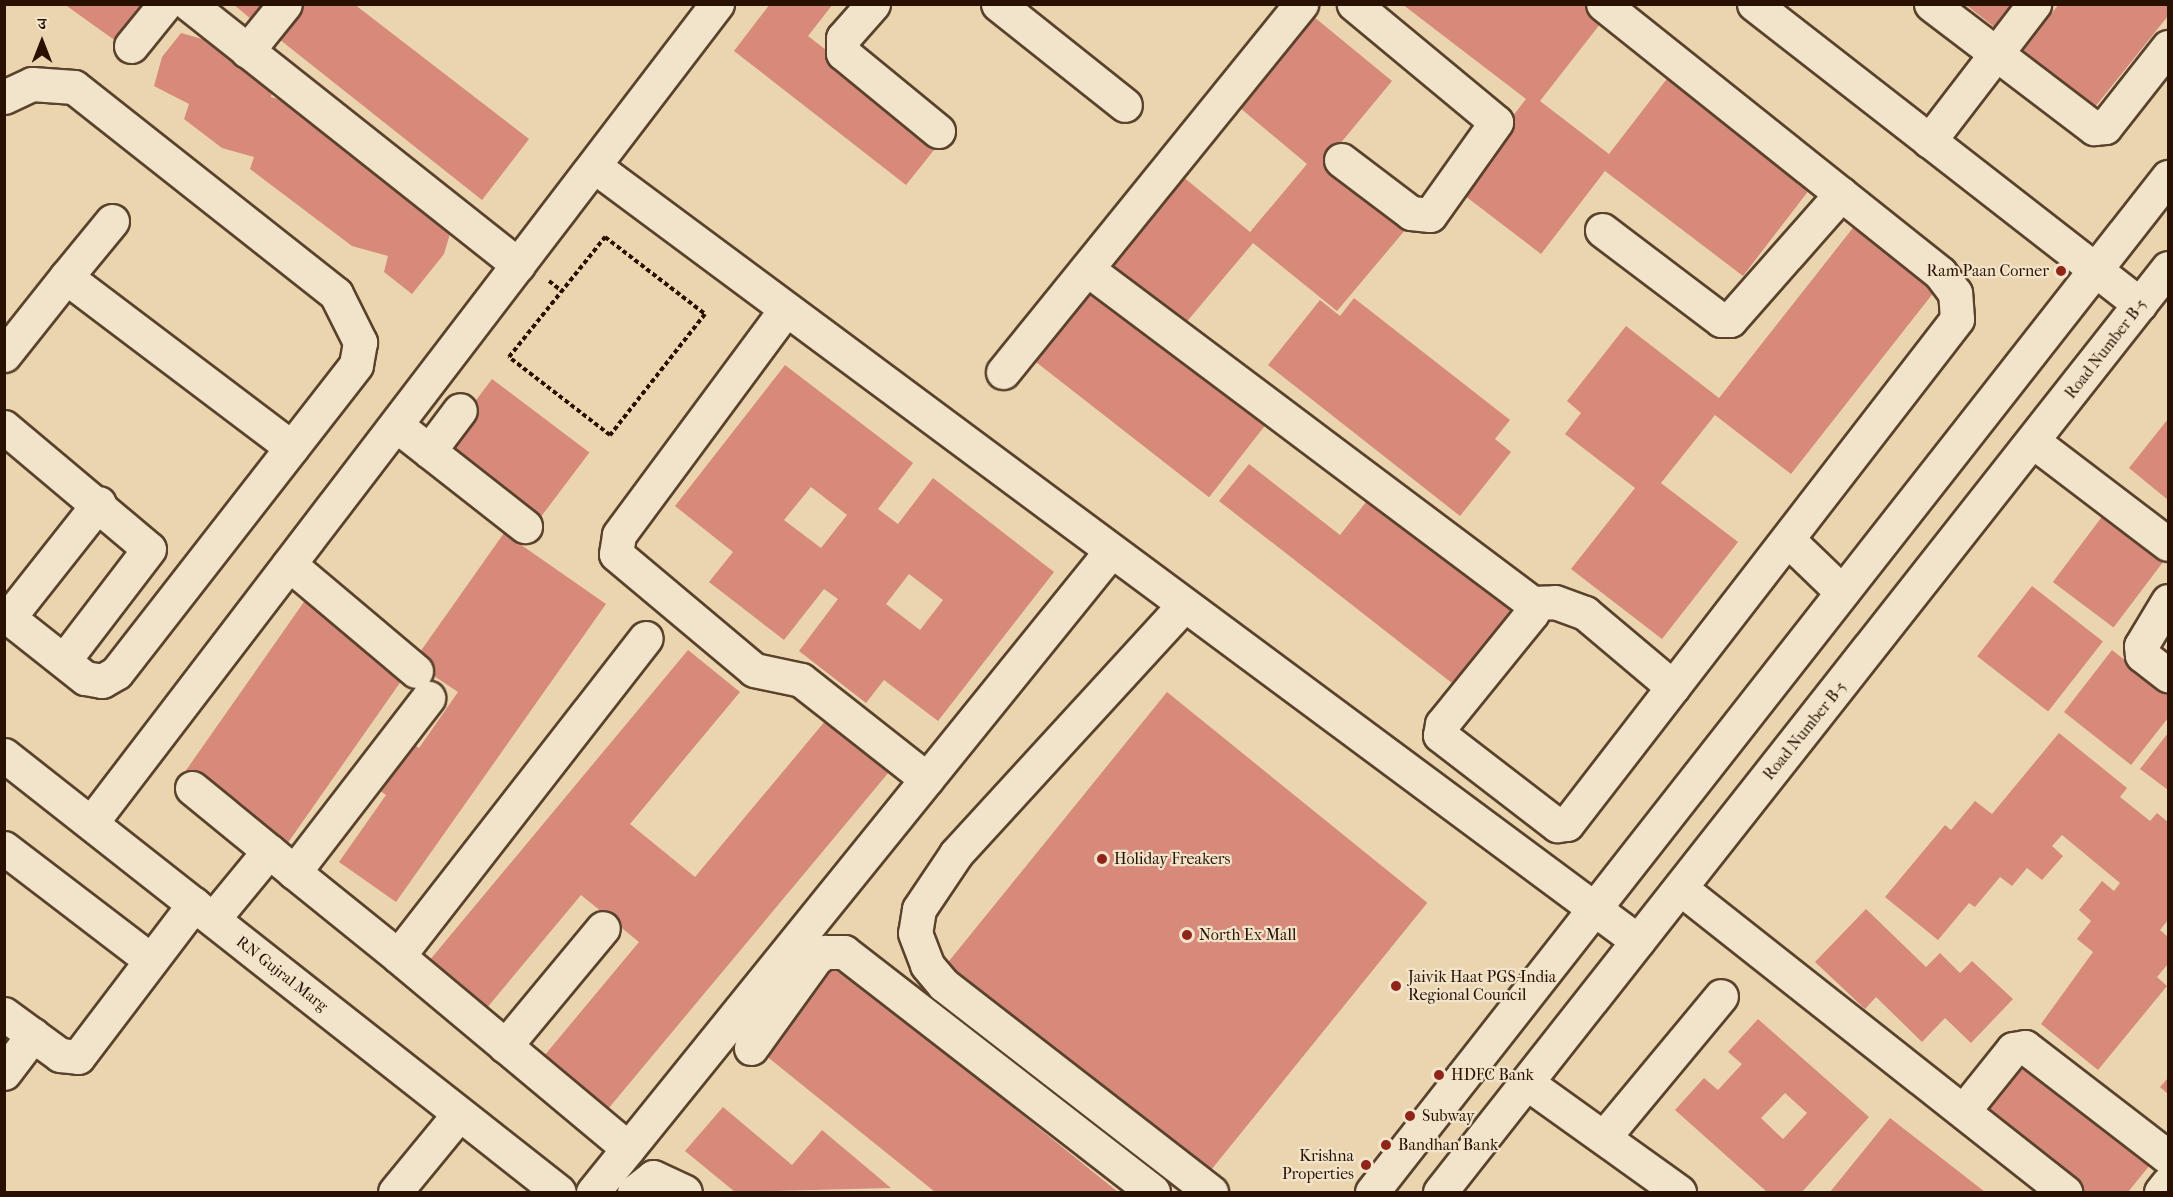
<!DOCTYPE html>
<meta charset="utf-8">
<style>
body{margin:0}
#map{position:relative;width:2173px;height:1197px;overflow:hidden;background:#ebd5af;font-family:"IM FELL French Canon","Noto Serif Devanagari",serif}
div>[style]{position:absolute}
.building>*{inset:0;background:#d7897a;transform-origin:0 0}
.path>*{height:4px;margin-top:-2px;transform-origin:0;background:repeating-linear-gradient(90deg,#291102 0 4.5px,transparent 0 7.5px)}
.roads{filter:drop-shadow(2px 0 #5a422d) drop-shadow(-2px 0 #5a422d) drop-shadow(0 2px #5a422d) drop-shadow(0 -2px #5a422d)}
.minor>*{height:33px;margin:-16.5px;padding:0 16.5px;transform-origin:16.5px;border-radius:16.5px;background:#f2e4cb}
.dots>*{width:16px;height:16px;translate:-50% -50%;box-sizing:border-box;border:3px solid #f2e4cb;border-radius:50%}
span{translate:-50% -50%;white-space:nowrap;text-align:center;line-height:1.15;-webkit-text-stroke:4.5px #f2e4cb;paint-order:stroke}
.poi-label{font-size:16px;color:#291102}
.right{translate:-100% -50%;text-align:right}
.left{translate:0 -50%;text-align:left}
.street-label{font-size:16px;color:#291102}
.frame{position:absolute;inset:0;border:6px solid #291102;pointer-events:none}
.north{position:absolute;left:12px;top:12px;width:60px;height:60px;-webkit-text-stroke:4px #f2e4cb;paint-order:stroke;rotate:0deg;font-size:16px;font-weight:700;line-height:24px;text-align:center;color:#291102}
.north::after{content:'';display:block;margin:auto;width:21px;height:27px;background:#291102;clip-path:polygon(50% 0,100% 100%,50% 72%,0 100%)}
</style>
<div id="map">
<div class="building">
<i style="clip-path:polygon(64px 4px,149px 4px,120px 44px)"></i>
<i style="clip-path:polygon(233px 4px,274px 4px,258px 25px)"></i>
<i style="clip-path:polygon(306px 4px,354px 4px,529px 139px,482px 200px,279px 39px)"></i>
<i style="clip-path:polygon(770px 4px,833px 4px,808px 36px,942px 140px,906px 185px,734px 51px)"></i>
<i style="clip-path:polygon(1402px 4px,1585px 4px,1604px 19px,1540px 101px,1609px 154px,1673px 71px,1816px 181px,1743px 276px,1605px 171px,1541px 254px,1456px 189px,1526px 99px)"></i>
<i style="clip-path:polygon(1965px 4px,2018px 4px,1998px 30px)"></i>
<i style="clip-path:polygon(2059px 4px,2168px 4px,2168px 16px,2091px 112px,2019px 54px)"></i>
<i style="clip-path:polygon(1308px 12px,1392px 81px,1325px 162px,1406px 229px,1337px 311px,1253px 243px,1184px 325px,1103px 258px,1176px 171px,1250px 232px,1307px 164px,1233px 102px)"></i>
<i style="clip-path:polygon(181px 33px,213px 42px,273px 89px,271px 97px,290px 102px,452px 227px,444px 254px,412px 294px,384px 272px,388px 256px,352px 246px,250px 169px,254px 157px,222px 148px,184px 119px,189px 104px,154px 86px,162px 57px)"></i>
<i style="clip-path:polygon(1856px 224px,1938px 287px,1791px 474px,1715px 415px,1661px 483px,1738px 542px,1662px 639px,1571px 569px,1635px 488px,1565px 434px,1581px 413px,1567px 401px,1626px 326px,1719px 398px)"></i>
<i style="left:1093px;top:277px;width:227px;height:102px;rotate:38deg"></i>
<i style="clip-path:polygon(1354px 298px,1510px 420px,1495px 439px,1511px 452px,1460px 516px,1268px 365px,1320px 300px,1340px 316px)"></i>
<i style="clip-path:polygon(evenodd,785px 365px,913px 463px,878px 509px,898px 524px,933px 478px,1054px 572px,938px 721px,884px 680px,866px 703px,799px 651px,838px 599px,824px 589px,784px 640px,709px 582px,733px 552px,675px 506px,785px 365px,811px 487px,847px 515px,821px 548px,784px 520px,811px 487px,785px 365px,909px 574px,943px 600px,920px 630px,886px 604px,909px 574px)"></i>
<i style="left:492px;top:379px;width:122px;height:89px;rotate:37deg"></i>
<i style="clip-path:polygon(2168px 419px,2168px 500px,2129px 468px)"></i>
<i style="clip-path:polygon(1249px 464px,1340px 535px,1370px 497px,1516px 612px,1457px 687px,1219px 501px)"></i>
<i style="left:2104px;top:514px;width:76px;height:85px;rotate:37deg"></i>
<i style="clip-path:polygon(504px 533px,606px 604px,396px 902px,339px 862px,386px 795px,369px 783px,402px 736px,419px 748px,458px 692px,413px 662px)"></i>
<i style="left:2032px;top:586px;width:90px;height:89px;rotate:38deg"></i>
<i style="left:306px;top:599px;width:125px;height:211px;rotate:35deg"></i>
<i style="clip-path:polygon(688px 650px,740px 692px,630px 824px,695px 877px,831px 714px,894px 766px,603px 1115px,539px 1062px,639px 942px,581px 895px,481px 1015px,424px 967px)"></i>
<i style="clip-path:polygon(2112px 650px,2168px 694px,2168px 718px,2131px 765px,2064px 712px)"></i>
<i style="left:1167px;top:692px;width:335px;height:354px;rotate:39deg"></i>
<i style="clip-path:polygon(2059px 733px,2127px 788px,2120px 797px,2150px 821px,2157px 813px,2168px 822px,2168px 920px,2160px 930px,2168px 937px,2168px 964px,2157px 977px,2167px 986px,2098px 1070px,2041px 1024px,2093px 952px,2077px 939px,2091px 921px,2079px 910px,2102px 881px,2114px 891px,2120px 883px,2062px 835px,2052px 846px,2063px 856px,2042px 880px,2027px 868px,2012px 886px,2000px 877px,1975px 907px,1969px 903px,1938px 940px,1885px 897px,1945px 825px,1951px 830px,1975px 801px,1992px 814px)"></i>
<i style="clip-path:polygon(2168px 733px,2168px 790px,2140px 769px)"></i>
<i style="clip-path:polygon(1866px 909px,1926px 967px,1940px 953px,1960px 973px,1972px 961px,2013px 999px,1971px 1043px,1945px 1018px,1922px 1042px,1876px 997px,1865px 1009px,1815px 962px)"></i>
<i style="clip-path:polygon(833px 962px,1118px 1192px,935px 1192px,760px 1051px)"></i>
<i style="clip-path:polygon(evenodd,1758px 1019px,1869px 1117px,1802px 1192px,1767px 1192px,1675px 1110px,1704px 1078px,1718px 1090px,1742px 1064px,1728px 1052px,1758px 1019px,1785px 1093px,1807px 1113px,1783px 1139px,1761px 1118px,1785px 1093px)"></i>
<i style="clip-path:polygon(2023px 1058px,2154px 1160px,2128px 1192px,2085px 1192px,1981px 1111px)"></i>
<i style="clip-path:polygon(2168px 1078px,2168px 1094px,2160px 1087px)"></i>
<i style="clip-path:polygon(723px 1107px,792px 1165px,822px 1130px,891px 1188px,735px 1192px,685px 1151px)"></i>
<i style="clip-path:polygon(1890px 1118px,1985px 1192px,1830px 1192px)"></i>
</div>
<div class="path">
<i style="left:605px;top:237px;width:126px;rotate:37.6deg"></i>
<i style="left:705px;top:314px;width:154px;rotate:128.1deg"></i>
<i style="left:610px;top:435px;width:128px;rotate:-142.3deg"></i>
<i style="left:509px;top:357px;width:154px;rotate:-51.3deg"></i>
<i style="left:549px;top:281px;width:16px;rotate:38deg"></i>
</div>
<div class="roads">
<div class="minor">
<i style="left:189px;top:4px;width:420px;rotate:38.4deg"></i>
<i style="left:873px;top:4px;width:45px;rotate:131.4deg"></i>
<i style="left:843px;top:38px;width:15px;rotate:90deg"></i>
<i style="left:843px;top:53px;width:123px;rotate:39.4deg"></i>
<i style="left:998px;top:4px;width:162px;rotate:38.5deg"></i>
<i style="left:1754px;top:4px;width:489px;rotate:37.9deg"></i>
<i style="left:1931px;top:4px;width:205px;rotate:37.3deg"></i>
<i style="left:2094px;top:128px;width:11px;rotate:-5deg"></i>
<i style="left:2105px;top:127px;width:102px;rotate:-51.8deg"></i>
<i style="left:131px;top:46px;width:54px;rotate:-51deg"></i>
<i style="left:247px;top:51px;width:60px;rotate:-51deg"></i>
<i style="left:4px;top:97px;width:31px;rotate:-25deg"></i>
<i style="left:32px;top:84px;width:42px;rotate:4.1deg"></i>
<i style="left:74px;top:87px;width:334px;rotate:38.3deg"></i>
<i style="left:336px;top:294px;width:54px;rotate:63.4deg"></i>
<i style="left:360px;top:342px;width:23px;rotate:100deg"></i>
<i style="left:356px;top:365px;width:390px;rotate:127.9deg"></i>
<i style="left:116px;top:673px;width:16px;rotate:150deg"></i>
<i style="left:102px;top:681px;width:17px;rotate:-170deg"></i>
<i style="left:85px;top:678px;width:103px;rotate:-141.7deg"></i>
<i style="left:1929px;top:141px;width:173px;rotate:-52.5deg"></i>
<i style="left:1341px;top:160px;width:88px;rotate:37.1deg"></i>
<i style="left:1411px;top:213px;width:19px;rotate:6deg"></i>
<i style="left:1430px;top:215px;width:114px;rotate:-54.6deg"></i>
<i style="left:1496px;top:122px;width:185px;rotate:-140.3deg"></i>
<i style="left:594px;top:166px;width:1300px;rotate:36.59deg"></i>
<i style="left:112px;top:221px;width:72px;rotate:129.4deg"></i>
<i style="left:66px;top:277px;width:283px;rotate:37.1deg"></i>
<i style="left:1602px;top:230px;width:149px;rotate:37.1deg"></i>
<i style="left:1721px;top:320px;width:9px"></i>
<i style="left:1730px;top:320px;width:168px;rotate:-48.6deg"></i>
<i style="left:1087px;top:269px;width:556px;rotate:36.89deg"></i>
<i style="left:1532px;top:603px;width:10px;rotate:90deg"></i>
<i style="left:1532px;top:613px;width:143px;rotate:129deg"></i>
<i style="left:1442px;top:724px;width:11px;rotate:100deg"></i>
<i style="left:1440px;top:735px;width:148px;rotate:37.6deg"></i>
<i style="left:1557px;top:825px;width:10px;rotate:-6deg"></i>
<i style="left:1567px;top:824px;width:638px;rotate:-52.32deg"></i>
<i style="left:1957px;top:319px;width:26px;rotate:-94deg"></i>
<i style="left:1955px;top:293px;width:25px;rotate:-127deg"></i>
<i style="left:1940px;top:273px;width:431px;rotate:-141.4deg"></i>
<i style="left:786px;top:309px;width:281px;rotate:126.5deg"></i>
<i style="left:619px;top:535px;width:19px;rotate:99deg"></i>
<i style="left:616px;top:554px;width:180px;rotate:40deg"></i>
<i style="left:754px;top:670px;width:48px;rotate:12deg"></i>
<i style="left:801px;top:680px;width:160px;rotate:38.2deg"></i>
<i style="left:4px;top:355px;width:100px;rotate:-51.5deg"></i>
<i style="left:1003px;top:372px;width:474px;rotate:-51deg"></i>
<i style="left:396px;top:425px;width:164px;rotate:38.1deg"></i>
<i style="left:4px;top:427px;width:189px;rotate:40.1deg"></i>
<i style="left:149px;top:549px;width:140px;rotate:127.4deg"></i>
<i style="left:2034px;top:442px;width:168px;rotate:37.3deg"></i>
<i style="left:429px;top:451px;width:51px;rotate:-52.9deg"></i>
<i style="left:1788px;top:540px;width:75px;rotate:43.9deg"></i>
<i style="left:289px;top:564px;width:166px;rotate:40.1deg"></i>
<i style="left:2168px;top:601px;width:52px;rotate:121deg"></i>
<i style="left:2141px;top:646px;width:9px;rotate:84deg"></i>
<i style="left:2142px;top:655px;width:33px;rotate:38deg"></i>
<i style="left:1532px;top:603px;width:23px;rotate:-2deg"></i>
<i style="left:1555px;top:602px;width:32px;rotate:20deg"></i>
<i style="left:1585px;top:613px;width:115px;rotate:40.1deg"></i>
<i style="left:1184px;top:605px;width:338px;rotate:132.5deg"></i>
<i style="left:956px;top:854px;width:66px;rotate:123.9deg"></i>
<i style="left:919px;top:909px;width:24px;rotate:99deg"></i>
<i style="left:915px;top:933px;width:34px;rotate:69deg"></i>
<i style="left:927px;top:965px;width:26px;rotate:50deg"></i>
<i style="left:944px;top:985px;width:338px;rotate:37.8deg"></i>
<i style="left:9px;top:617px;width:145px;rotate:-51.7deg"></i>
<i style="left:4px;top:755px;width:706px;rotate:38.22deg"></i>
<i style="left:192px;top:788px;width:99px;rotate:39.3deg"></i>
<i style="left:91px;top:823px;width:1031px;rotate:-52.61deg"></i>
<i style="left:4px;top:848px;width:183px;rotate:37.4deg"></i>
<i style="left:294px;top:872px;width:134px;rotate:38.9deg"></i>
<i style="left:398px;top:956px;width:403px;rotate:-52.1deg"></i>
<i style="left:1680px;top:888px;width:491px;rotate:38.3deg"></i>
<i style="left:213px;top:919px;width:88px;rotate:-50.5deg"></i>
<i style="left:269px;top:851px;width:33px;rotate:40deg"></i>
<i style="left:294px;top:872px;width:220px;rotate:-52.4deg"></i>
<i style="left:398px;top:956px;width:300px;rotate:39.9deg"></i>
<i style="left:4px;top:1014px;width:69px;rotate:36.2deg"></i>
<i style="left:60px;top:1055px;width:18px;rotate:6deg"></i>
<i style="left:78px;top:1057px;width:192px;rotate:-52.8deg"></i>
<i style="left:505px;top:1046px;width:153px;rotate:-50.3deg"></i>
<i style="left:751px;top:1048px;width:111px;rotate:-54.2deg"></i>
<i style="left:816px;top:958px;width:11px;rotate:-34deg"></i>
<i style="left:825px;top:952px;width:19px"></i>
<i style="left:844px;top:952px;width:391px;rotate:37.8deg"></i>
<i style="left:4px;top:1073px;width:48px;rotate:-52.7deg"></i>
<i style="left:1527px;top:1083px;width:187px;rotate:35.6deg"></i>
<i style="left:1964px;top:1110px;width:78px;rotate:-51.2deg"></i>
<i style="left:2013px;top:1049px;width:12px;rotate:-9deg"></i>
<i style="left:2025px;top:1047px;width:180px;rotate:37.6deg"></i>
<i style="left:1604px;top:1137px;width:183px;rotate:-50.3deg"></i>
<i style="left:395px;top:1192px;width:101px;rotate:-50.6deg"></i>
<i style="left:593px;top:1192px;width:824px;rotate:-51.06deg"></i>
<i style="left:634px;top:1192px;width:24px;rotate:-38deg"></i>
<i style="left:653px;top:1177px;width:35px;rotate:25deg"></i>
<i style="left:1372px;top:1192px;width:1290px;rotate:-51.9deg"></i>
<i style="left:1440px;top:1192px;width:1176px;rotate:-51.77deg"></i>
<i style="left:2161px;top:1192px;width:11px;rotate:-52deg"></i>
</div>
</div>
<div class="dots">
<i style="left:2061px;top:271px;background:#8f2418"></i>
<i style="left:1102px;top:859px;background:#8f2418"></i>
<i style="left:1187px;top:935px;background:#8f2418"></i>
<i style="left:1396px;top:986px;background:#8f2418"></i>
<i style="left:1439px;top:1075px;background:#8f2418"></i>
<i style="left:1410px;top:1116px;background:#8f2418"></i>
<i style="left:1386px;top:1145px;background:#8f2418"></i>
<i style="left:1366px;top:1165px;background:#8f2418"></i>
</div>
<div class="poi-label">
<span class="right" style="left:2049px;top:271px">Ram Paan Corner</span>
<span class="left" style="left:1114px;top:859px">Holiday Freakers</span>
<span class="left" style="left:1199px;top:935px">North Ex Mall</span>
<span class="left" style="left:1408px;top:986px">Jaivik Haat PGS-India<br>Regional Council</span>
<span class="left" style="left:1451px;top:1075px">HDFC Bank</span>
<span class="left" style="left:1422px;top:1116px">Subway</span>
<span class="left" style="left:1398px;top:1145px">Bandhan Bank</span>
<span class="right" style="left:1354px;top:1165px">Krishna<br>Properties</span>
</div>
<div class="street-label">
<span style="left:2106px;top:349px;rotate:-52deg">Road Number B-5</span>
<span style="left:1805px;top:731px;rotate:-51deg">Road Number B-5</span>
<span style="left:282px;top:974px;rotate:38deg">RN Gujral Marg</span>
</div>
<div class="frame"></div>
<div class="north">उ</div>
</div>
